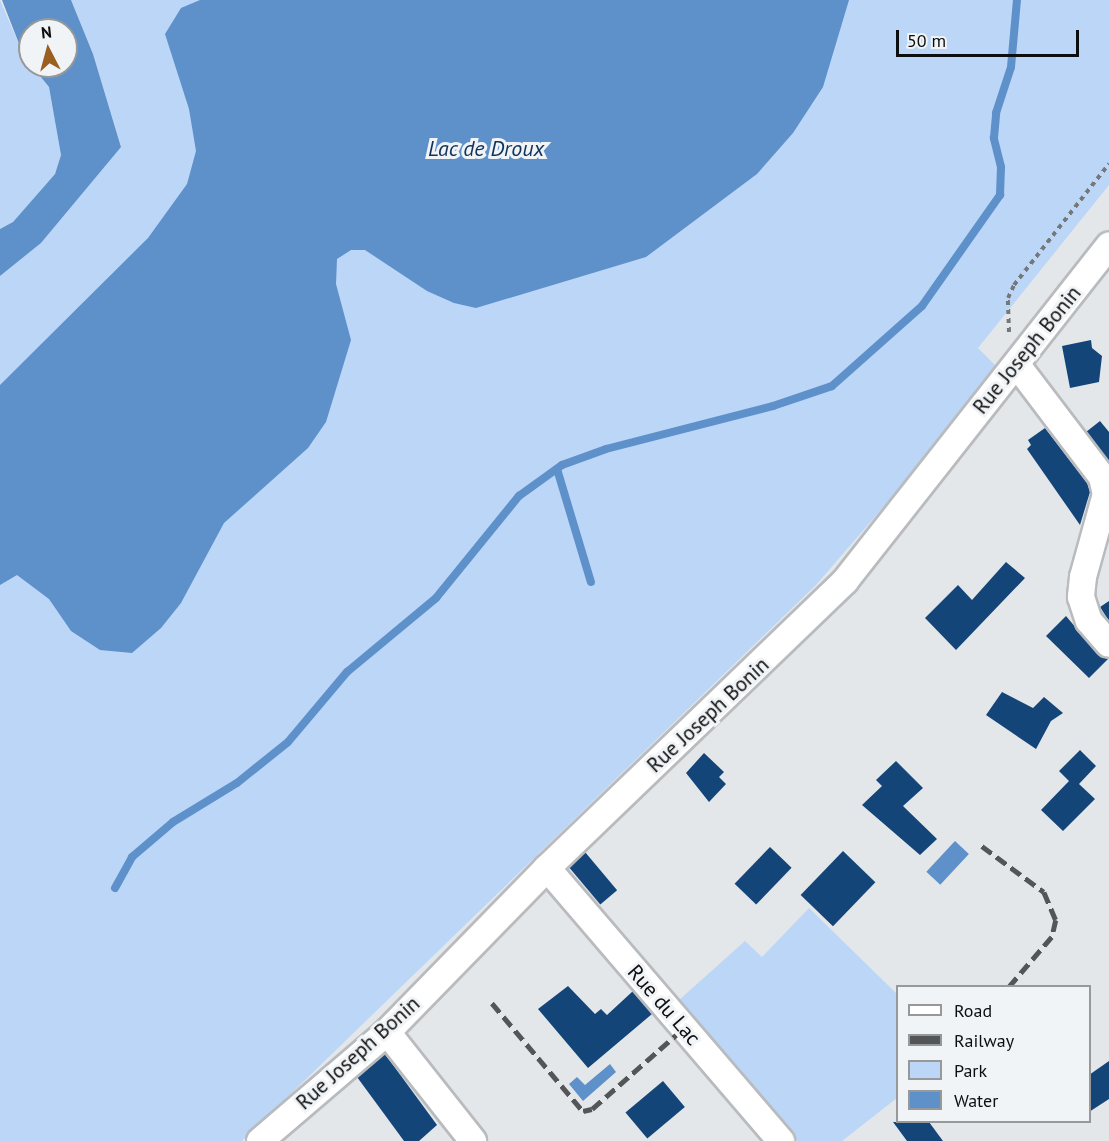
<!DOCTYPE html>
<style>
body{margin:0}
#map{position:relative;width:1109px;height:1141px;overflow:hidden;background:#e4e7ea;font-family:"PT Sans",sans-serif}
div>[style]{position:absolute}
.green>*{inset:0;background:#bbd6f7}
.water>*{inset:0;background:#5e90ca;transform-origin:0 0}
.stream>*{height:8px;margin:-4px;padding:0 4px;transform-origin:4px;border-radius:4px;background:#5e90ca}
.building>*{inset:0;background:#134579;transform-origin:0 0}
.path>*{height:4px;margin-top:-2px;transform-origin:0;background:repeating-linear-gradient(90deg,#757779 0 4.5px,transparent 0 9px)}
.roads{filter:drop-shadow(2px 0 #b9bbbe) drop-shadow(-2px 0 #b9bbbe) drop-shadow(0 2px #b9bbbe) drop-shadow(0 -2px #b9bbbe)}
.street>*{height:26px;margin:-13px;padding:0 13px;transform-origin:13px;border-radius:13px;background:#fff}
.rail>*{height:4.5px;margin-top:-2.25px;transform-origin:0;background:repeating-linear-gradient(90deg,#535556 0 12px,transparent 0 18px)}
span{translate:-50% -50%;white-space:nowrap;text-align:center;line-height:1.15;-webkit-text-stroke:6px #f1f4f7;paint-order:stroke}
.street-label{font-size:21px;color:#0d0e0f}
.water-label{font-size:22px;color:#10335a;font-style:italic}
.legend{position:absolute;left:896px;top:985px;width:195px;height:138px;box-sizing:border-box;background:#f1f4f7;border:2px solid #96989a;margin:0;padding:8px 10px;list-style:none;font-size:18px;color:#0d0e0f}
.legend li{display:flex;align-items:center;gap:12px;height:30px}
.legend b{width:30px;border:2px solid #96989a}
.north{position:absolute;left:18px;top:18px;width:60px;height:60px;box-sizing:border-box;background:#f1f4f7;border:2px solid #96989a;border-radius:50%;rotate:354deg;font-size:16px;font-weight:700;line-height:24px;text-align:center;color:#0d0e0f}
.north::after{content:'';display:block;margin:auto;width:21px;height:27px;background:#9b5e21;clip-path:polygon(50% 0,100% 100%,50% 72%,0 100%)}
.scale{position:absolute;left:896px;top:30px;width:183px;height:27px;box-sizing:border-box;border:3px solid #0d0e0f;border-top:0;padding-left:8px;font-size:18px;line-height:21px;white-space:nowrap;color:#0d0e0f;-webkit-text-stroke:4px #f1f4f7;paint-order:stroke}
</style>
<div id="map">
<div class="green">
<i style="clip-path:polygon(0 0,23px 54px,49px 87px,61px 155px,55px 174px,13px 222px,0 229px)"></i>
<i style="clip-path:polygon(71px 0,1109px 0,1109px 185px,978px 348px,1001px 371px,816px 585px,242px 1141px,0 1141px,0 276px,41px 243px,121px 146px,93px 54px)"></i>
<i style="clip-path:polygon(809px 908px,897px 994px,897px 1098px,842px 1141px,798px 1141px,679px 1000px,745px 941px,762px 957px)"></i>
</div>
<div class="water">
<i style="clip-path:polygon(2px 0,71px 0,93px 54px,121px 147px,41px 243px,0 276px,0 229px,13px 222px,55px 174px,61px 155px,49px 87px,32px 66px,66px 66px,66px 30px,30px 30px,30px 63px,23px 54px)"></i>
<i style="clip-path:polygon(200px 0,849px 0,823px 87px,793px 133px,757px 174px,646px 257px,476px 308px,454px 303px,427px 291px,365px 250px,351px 250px,337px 259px,336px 284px,351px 340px,326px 422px,308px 448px,224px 523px,181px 603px,161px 628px,132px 653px,100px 650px,71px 631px,49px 599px,17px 575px,0 585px,0 385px,148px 238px,187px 184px,196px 151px,189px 109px,165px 34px,181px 8px)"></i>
<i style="left:955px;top:841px;width:19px;height:42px;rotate:43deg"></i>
<i style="clip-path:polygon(610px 1064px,616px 1072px,583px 1101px,569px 1084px,577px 1077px,585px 1085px)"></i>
</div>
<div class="stream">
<i style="left:557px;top:469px;width:118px;rotate:73.3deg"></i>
<i style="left:115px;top:888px;width:35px;rotate:-61deg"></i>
<i style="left:132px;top:857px;width:54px;rotate:-40.5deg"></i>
<i style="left:173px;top:822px;width:75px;rotate:-31.4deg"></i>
<i style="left:237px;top:783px;width:65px;rotate:-38.8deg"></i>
<i style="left:288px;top:742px;width:92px;rotate:-49.9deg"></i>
<i style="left:347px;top:672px;width:116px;rotate:-39.7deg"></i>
<i style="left:436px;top:598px;width:132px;rotate:-50.9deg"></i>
<i style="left:519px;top:496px;width:53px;rotate:-35.8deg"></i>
<i style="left:562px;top:465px;width:47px;rotate:-20deg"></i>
<i style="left:606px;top:449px;width:172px;rotate:-14.4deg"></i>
<i style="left:773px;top:406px;width:62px;rotate:-18.7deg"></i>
<i style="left:832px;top:386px;width:120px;rotate:-41.6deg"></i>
<i style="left:922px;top:306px;width:136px;rotate:-54.9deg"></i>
<i style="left:1000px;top:195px;width:28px;rotate:-88deg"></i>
<i style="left:1001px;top:167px;width:30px;rotate:-104deg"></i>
<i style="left:994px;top:138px;width:25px;rotate:-85deg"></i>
<i style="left:996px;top:113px;width:48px;rotate:-71.9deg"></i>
<i style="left:1011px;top:67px;width:67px;rotate:-84.9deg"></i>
</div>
<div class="building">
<i style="clip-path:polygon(1091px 340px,1092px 348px,1102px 356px,1099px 382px,1070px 388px,1062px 346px)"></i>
<i style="clip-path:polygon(1100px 421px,1109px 432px,1109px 461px,1086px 432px)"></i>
<i style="clip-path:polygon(1045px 428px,1087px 483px,1090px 492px,1080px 525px,1027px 449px,1031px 445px,1028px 440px)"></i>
<i style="clip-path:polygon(1006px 562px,1025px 578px,956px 650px,925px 618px,958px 585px,972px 600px)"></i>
<i style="clip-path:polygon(1109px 601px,1109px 621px,1100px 607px)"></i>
<i style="clip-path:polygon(1066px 616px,1098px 654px,1108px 659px,1089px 678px,1046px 636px)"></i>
<i style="clip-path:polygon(1002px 692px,1033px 708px,1044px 697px,1063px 713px,1051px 721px,1036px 749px,986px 715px)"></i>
<i style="clip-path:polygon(1080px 750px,1096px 766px,1079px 784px,1095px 799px,1063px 831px,1041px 810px,1069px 781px,1059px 771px)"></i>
<i style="clip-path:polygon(704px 753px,724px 772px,719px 777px,726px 784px,709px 802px,686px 773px)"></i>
<i style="clip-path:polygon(896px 761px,923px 788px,903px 806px,937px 839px,920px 855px,862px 805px,882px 786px,876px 780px)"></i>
<i style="left:770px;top:847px;width:30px;height:51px;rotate:44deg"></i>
<i style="left:843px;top:851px;width:45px;height:61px;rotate:44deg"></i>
<i style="left:585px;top:852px;width:50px;height:22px;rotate:50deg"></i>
<i style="clip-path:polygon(568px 986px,595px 1014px,601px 1009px,607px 1015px,633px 991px,652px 1014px,588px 1068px,538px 1009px)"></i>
<i style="clip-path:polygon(385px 1054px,437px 1125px,419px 1141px,404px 1141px,357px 1077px)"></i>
<i style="clip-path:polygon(1109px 1061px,1109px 1099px,1089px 1112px,1089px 1075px)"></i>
<i style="left:663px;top:1081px;width:34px;height:49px;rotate:50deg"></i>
<i style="clip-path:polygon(893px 1122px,929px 1122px,943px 1141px,907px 1141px)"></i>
</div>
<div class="path">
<i style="left:1009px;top:332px;width:34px;rotate:-92deg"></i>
<i style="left:1008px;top:298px;width:14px;rotate:-65deg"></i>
<i style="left:1014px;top:285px;width:154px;rotate:-51.9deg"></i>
</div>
<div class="roads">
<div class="street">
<i style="left:1017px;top:365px;width:141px;rotate:52.8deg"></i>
<i style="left:1102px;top:477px;width:17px;rotate:77deg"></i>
<i style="left:1106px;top:494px;width:86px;rotate:105.5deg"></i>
<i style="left:1083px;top:577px;width:20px;rotate:96deg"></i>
<i style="left:1081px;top:597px;width:25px;rotate:72deg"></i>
<i style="left:1089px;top:621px;width:30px;rotate:49deg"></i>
<i style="left:547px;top:868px;width:360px;rotate:49.4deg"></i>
<i style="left:387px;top:1032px;width:139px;rotate:51.7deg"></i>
<i style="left:260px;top:1141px;width:167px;rotate:-40.6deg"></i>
<i style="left:387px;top:1032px;width:229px;rotate:-45.7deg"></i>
<i style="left:547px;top:868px;width:414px;rotate:-43.9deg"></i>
<i style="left:845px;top:581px;width:427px;rotate:-51.8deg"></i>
</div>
</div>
<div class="rail">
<i style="left:982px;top:846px;width:77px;rotate:36.6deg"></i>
<i style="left:1044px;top:892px;width:30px;rotate:67deg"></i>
<i style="left:1056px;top:920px;width:17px;rotate:103deg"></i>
<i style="left:1052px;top:937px;width:65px;rotate:130.6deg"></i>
<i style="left:492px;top:1003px;width:141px;rotate:49.9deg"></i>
<i style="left:583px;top:1111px;width:9px;rotate:-13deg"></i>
<i style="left:592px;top:1109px;width:112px;rotate:-41.4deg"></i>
</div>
<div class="street-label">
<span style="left:1027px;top:350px;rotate:-51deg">Rue Joseph Bonin</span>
<span style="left:708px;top:715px;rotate:-43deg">Rue Joseph Bonin</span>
<span style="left:664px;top:1005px;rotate:49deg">Rue du Lac</span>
<span style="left:358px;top:1053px;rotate:-42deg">Rue Joseph Bonin</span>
</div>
<div class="water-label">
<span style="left:486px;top:149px">Lac de Droux</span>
</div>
<ul class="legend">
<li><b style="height:8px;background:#fff"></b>Road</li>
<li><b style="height:8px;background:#535556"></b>Railway</li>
<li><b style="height:16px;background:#bbd6f7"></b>Park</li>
<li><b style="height:16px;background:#5e90ca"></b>Water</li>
</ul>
<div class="north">N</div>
<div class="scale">50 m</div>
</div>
